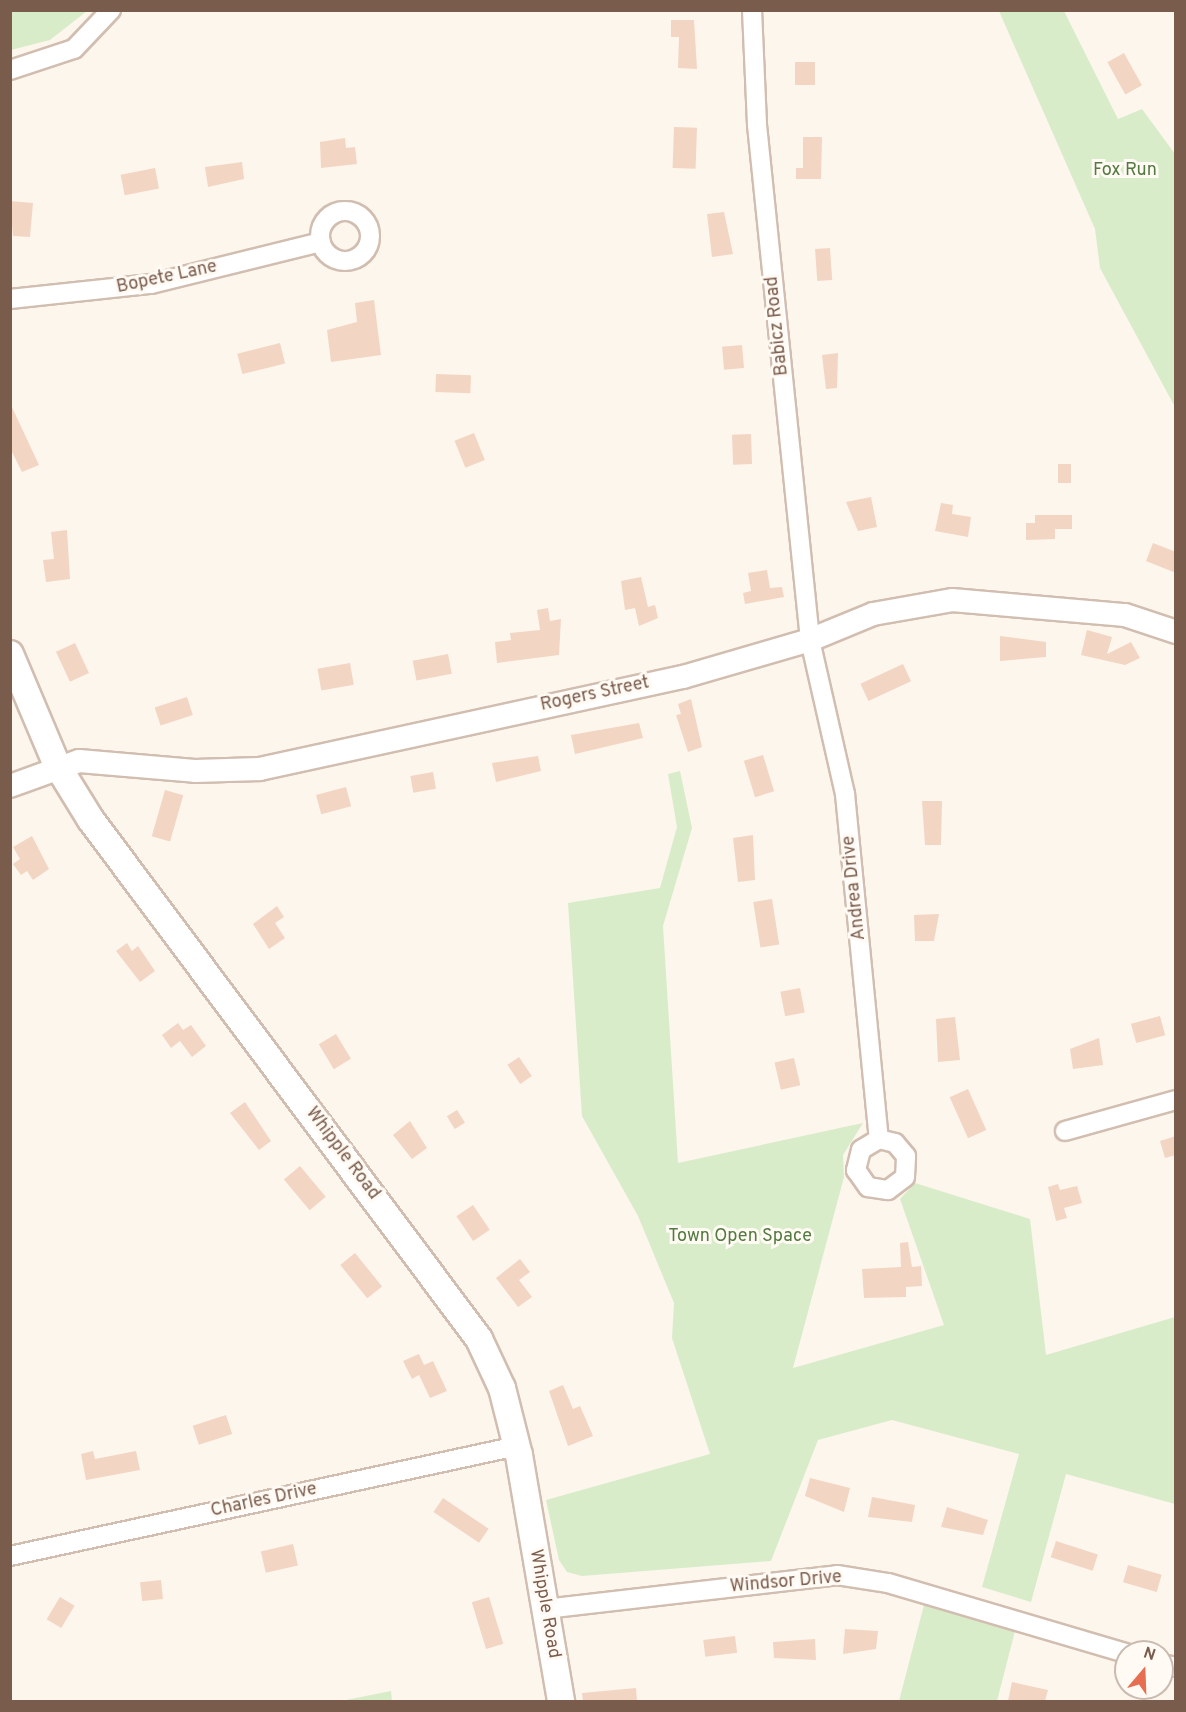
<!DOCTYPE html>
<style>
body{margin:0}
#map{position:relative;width:1186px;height:1712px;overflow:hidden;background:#fdf6ec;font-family:Overpass,sans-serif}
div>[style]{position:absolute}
.green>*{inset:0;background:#d8ecc9}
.building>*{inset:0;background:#f3d5c3;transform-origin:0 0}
.roads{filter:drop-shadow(2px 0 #d1beb0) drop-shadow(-2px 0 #d1beb0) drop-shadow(0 2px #d1beb0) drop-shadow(0 -2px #d1beb0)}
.minor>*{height:18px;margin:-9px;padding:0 9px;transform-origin:9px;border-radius:9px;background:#fff}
.minor>.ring{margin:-9px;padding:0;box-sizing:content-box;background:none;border:18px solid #fff;border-radius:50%}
.tertiary>*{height:22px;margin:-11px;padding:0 11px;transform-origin:11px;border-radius:11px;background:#fff}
.secondary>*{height:26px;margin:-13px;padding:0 13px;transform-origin:13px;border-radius:13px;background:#fff}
span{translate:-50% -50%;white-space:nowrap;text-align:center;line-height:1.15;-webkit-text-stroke:6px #fffaf3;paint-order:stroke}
.park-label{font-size:18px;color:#537a41}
.street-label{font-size:18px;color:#7a5c4d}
.frame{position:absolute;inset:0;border:12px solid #7a5c4d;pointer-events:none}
.north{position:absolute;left:1114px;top:1640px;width:60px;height:60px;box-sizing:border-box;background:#fffaf3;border:2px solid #cabbb1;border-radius:50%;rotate:19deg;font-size:16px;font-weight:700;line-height:24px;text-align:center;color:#7a5c4d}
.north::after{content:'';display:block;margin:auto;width:21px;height:27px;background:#e76f51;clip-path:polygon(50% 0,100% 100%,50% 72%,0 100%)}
</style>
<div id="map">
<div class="green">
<i style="clip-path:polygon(10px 11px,11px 10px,87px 11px,50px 40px,11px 50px)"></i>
<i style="clip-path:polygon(999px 11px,1064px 11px,1118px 119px,1142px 109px,1175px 154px,1175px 407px,1100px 268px,1095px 229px)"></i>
<i style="clip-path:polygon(680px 771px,692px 828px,663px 926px,678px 1163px,863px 1123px,843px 1155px,844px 1177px,793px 1368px,944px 1325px,900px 1199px,915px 1183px,1030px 1219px,1046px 1355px,1175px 1317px,1175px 1504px,1066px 1474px,1031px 1602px,982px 1587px,1019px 1454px,892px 1420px,818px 1440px,771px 1561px,582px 1576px,567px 1572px,559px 1560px,546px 1500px,710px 1454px,672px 1338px,674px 1303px,638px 1216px,582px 1116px,568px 903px,660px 888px,677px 827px,668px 774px)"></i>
<i style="clip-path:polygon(924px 1605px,1015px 1631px,997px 1701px,899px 1701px)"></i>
<i style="clip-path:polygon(391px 1691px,392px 1701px,341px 1701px)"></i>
</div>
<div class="building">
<i style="clip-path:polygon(671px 20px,694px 20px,697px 69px,678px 68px,679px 37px,671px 37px)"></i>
<i style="left:1124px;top:53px;width:37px;height:19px;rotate:61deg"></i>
<i style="left:795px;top:62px;width:20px;height:23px"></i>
<i style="left:674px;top:127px;width:23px;height:41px;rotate:2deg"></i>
<i style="clip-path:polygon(803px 137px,822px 137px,821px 179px,796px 179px,796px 168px,803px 168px)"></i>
<i style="clip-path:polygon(345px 138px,346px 148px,355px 147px,357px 164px,321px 168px,320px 142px)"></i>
<i style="clip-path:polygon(242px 162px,244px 179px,208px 187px,205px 167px)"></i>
<i style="left:155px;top:168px;width:21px;height:35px;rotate:79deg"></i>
<i style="clip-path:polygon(10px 201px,33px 203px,30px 237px,13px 236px)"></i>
<i style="clip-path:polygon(724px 212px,733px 254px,712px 257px,707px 214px)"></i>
<i style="left:830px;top:248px;width:32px;height:15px;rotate:86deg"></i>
<i style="clip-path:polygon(374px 300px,381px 355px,331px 362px,327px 330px,357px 322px,355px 303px)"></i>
<i style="left:280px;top:343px;width:21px;height:44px;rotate:76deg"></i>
<i style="left:742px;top:345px;width:23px;height:20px;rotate:85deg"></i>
<i style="clip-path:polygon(838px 353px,837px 388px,826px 389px,822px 355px)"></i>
<i style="left:436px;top:374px;width:35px;height:18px;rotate:2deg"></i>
<i style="clip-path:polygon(10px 403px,39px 465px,22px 472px,10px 448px)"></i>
<i style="left:474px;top:433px;width:29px;height:21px;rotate:68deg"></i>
<i style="left:751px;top:434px;width:30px;height:19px;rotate:88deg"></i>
<i style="left:1058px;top:464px;width:13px;height:19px"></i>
<i style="clip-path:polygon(871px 497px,877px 527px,858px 531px,846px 502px)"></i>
<i style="clip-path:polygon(941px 503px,953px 505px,952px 514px,971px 517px,968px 537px,935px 531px)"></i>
<i style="clip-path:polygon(1035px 515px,1072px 515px,1072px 529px,1055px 529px,1055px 539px,1026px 540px,1026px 523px,1035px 523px)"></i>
<i style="clip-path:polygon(67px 530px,70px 579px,46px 582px,43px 560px,54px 559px,51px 532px)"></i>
<i style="clip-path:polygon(1153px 543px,1176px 552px,1176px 573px,1146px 561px)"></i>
<i style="clip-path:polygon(767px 570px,770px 588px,782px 587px,784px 597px,745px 604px,743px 593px,751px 591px,748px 573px)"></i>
<i style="clip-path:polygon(641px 577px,648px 607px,655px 605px,658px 618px,639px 626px,635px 608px,625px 610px,621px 581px)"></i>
<i style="clip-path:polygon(548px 608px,550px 621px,561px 619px,559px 655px,497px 663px,495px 642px,511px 640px,510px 633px,540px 630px,537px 610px)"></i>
<i style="clip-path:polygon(1087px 630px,1112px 637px,1107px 654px,1131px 642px,1140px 658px,1125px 665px,1081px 655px)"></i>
<i style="clip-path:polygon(1000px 636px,1046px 642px,1046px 657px,1000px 661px)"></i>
<i style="left:75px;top:643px;width:33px;height:21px;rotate:65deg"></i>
<i style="left:448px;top:654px;width:20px;height:36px;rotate:79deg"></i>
<i style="left:350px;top:663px;width:22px;height:33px;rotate:80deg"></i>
<i style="left:903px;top:664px;width:19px;height:47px;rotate:65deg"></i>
<i style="left:187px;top:697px;width:19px;height:34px;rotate:72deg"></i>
<i style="clip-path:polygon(691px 699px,702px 747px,688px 752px,676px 715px,681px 714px,678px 704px)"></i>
<i style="clip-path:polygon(639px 723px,643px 738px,575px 754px,571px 735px)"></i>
<i style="left:763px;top:755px;width:38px;height:20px;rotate:73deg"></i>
<i style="clip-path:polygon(538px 756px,541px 771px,496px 782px,492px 763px)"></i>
<i style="left:433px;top:772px;width:17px;height:23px;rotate:80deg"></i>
<i style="left:346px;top:787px;width:20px;height:31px;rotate:75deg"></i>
<i style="left:165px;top:790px;width:19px;height:48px;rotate:16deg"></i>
<i style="clip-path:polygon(922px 801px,942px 801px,941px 845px,925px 845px)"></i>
<i style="clip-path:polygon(753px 835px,755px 880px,738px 882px,733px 838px)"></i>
<i style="clip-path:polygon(32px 836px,49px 869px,33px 880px,27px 871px,21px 875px,13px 864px,20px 859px,13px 847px)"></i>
<i style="left:772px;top:899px;width:46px;height:19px;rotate:81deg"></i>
<i style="clip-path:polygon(277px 906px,284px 917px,275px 923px,285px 938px,269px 949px,253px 924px)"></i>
<i style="clip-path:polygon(939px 914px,934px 941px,915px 941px,914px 915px)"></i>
<i style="clip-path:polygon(127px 943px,132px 951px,138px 946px,155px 971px,140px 982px,116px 951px)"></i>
<i style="left:800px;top:988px;width:25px;height:20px;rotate:79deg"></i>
<i style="left:1160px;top:1016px;width:20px;height:30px;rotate:75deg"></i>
<i style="clip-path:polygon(955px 1017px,960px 1060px,938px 1062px,936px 1019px)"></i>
<i style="clip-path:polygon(178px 1023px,183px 1030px,191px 1025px,206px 1046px,192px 1057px,180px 1041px,171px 1048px,162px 1035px)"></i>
<i style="left:336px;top:1034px;width:29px;height:20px;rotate:59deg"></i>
<i style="clip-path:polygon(1099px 1038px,1103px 1065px,1073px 1069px,1070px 1049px)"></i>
<i style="left:519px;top:1057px;width:23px;height:14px;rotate:56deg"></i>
<i style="left:794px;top:1058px;width:28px;height:20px;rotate:77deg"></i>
<i style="left:968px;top:1089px;width:45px;height:20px;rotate:66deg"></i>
<i style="clip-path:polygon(245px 1102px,271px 1141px,259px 1150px,230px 1113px)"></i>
<i style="left:457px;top:1110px;width:15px;height:12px;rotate:58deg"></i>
<i style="clip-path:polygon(410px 1121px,427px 1148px,412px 1159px,393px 1135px)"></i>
<i style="clip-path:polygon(1176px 1136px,1176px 1155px,1165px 1158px,1160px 1141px)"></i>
<i style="left:300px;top:1166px;width:40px;height:21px;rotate:50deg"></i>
<i style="clip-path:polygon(1058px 1184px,1060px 1190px,1077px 1186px,1082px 1203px,1064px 1208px,1067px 1218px,1056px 1221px,1048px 1187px)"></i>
<i style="left:473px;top:1205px;width:30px;height:20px;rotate:56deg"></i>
<i style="clip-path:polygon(908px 1242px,912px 1267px,921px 1266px,922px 1286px,906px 1287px,906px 1297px,864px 1298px,862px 1269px,901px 1267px,900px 1243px)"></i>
<i style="left:355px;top:1253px;width:43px;height:19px;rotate:51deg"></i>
<i style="clip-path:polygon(520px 1259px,530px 1272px,519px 1280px,532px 1297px,518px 1307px,496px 1278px)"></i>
<i style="clip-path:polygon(419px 1354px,424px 1365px,433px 1361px,447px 1391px,430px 1398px,419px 1375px,412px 1379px,403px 1361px)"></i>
<i style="clip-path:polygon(563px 1385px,573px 1409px,580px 1406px,593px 1436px,568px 1446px,549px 1391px)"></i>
<i style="left:226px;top:1415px;width:20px;height:35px;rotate:72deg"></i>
<i style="clip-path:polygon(93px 1451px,95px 1459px,136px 1451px,140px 1470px,86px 1480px,81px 1454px)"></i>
<i style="clip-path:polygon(810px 1478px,850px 1488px,844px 1512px,805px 1496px)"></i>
<i style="clip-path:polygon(872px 1497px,915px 1505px,912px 1522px,868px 1517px)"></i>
<i style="left:443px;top:1498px;width:55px;height:17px;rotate:34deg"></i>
<i style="clip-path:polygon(947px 1507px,988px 1520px,983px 1535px,941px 1527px)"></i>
<i style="left:1056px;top:1541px;width:44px;height:17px;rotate:18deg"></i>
<i style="left:293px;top:1544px;width:22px;height:33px;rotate:77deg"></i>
<i style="left:1128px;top:1565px;width:35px;height:18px;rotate:16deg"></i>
<i style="left:161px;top:1580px;width:19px;height:21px;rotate:84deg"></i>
<i style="left:60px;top:1597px;width:17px;height:26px;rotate:31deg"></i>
<i style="left:489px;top:1597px;width:49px;height:18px;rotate:73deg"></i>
<i style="clip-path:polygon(845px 1629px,878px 1631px,876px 1649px,843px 1654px)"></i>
<i style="left:735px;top:1636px;width:17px;height:32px;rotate:83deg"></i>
<i style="clip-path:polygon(815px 1639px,816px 1660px,774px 1658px,773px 1642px)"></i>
<i style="clip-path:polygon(1012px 1682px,1048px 1690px,1045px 1701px,1008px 1701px)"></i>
<i style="clip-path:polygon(636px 1688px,637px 1701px,583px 1701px,582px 1693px)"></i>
</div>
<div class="roads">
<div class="minor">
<i style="left:752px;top:10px;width:115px;rotate:87.5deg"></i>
<i style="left:757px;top:125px;width:518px;rotate:84.12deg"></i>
<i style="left:810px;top:640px;width:158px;rotate:77.2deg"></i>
<i style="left:845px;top:794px;width:347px;rotate:84.4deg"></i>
<i style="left:879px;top:1139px;width:21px;rotate:149deg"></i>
<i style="left:861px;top:1150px;width:21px;rotate:104deg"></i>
<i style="left:856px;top:1170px;width:21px;rotate:55deg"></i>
<i style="left:868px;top:1187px;width:20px;rotate:9deg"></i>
<i style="left:888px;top:1190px;width:21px;rotate:-37deg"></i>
<i style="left:905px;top:1177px;width:21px;rotate:-87deg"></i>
<i style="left:906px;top:1156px;width:17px;rotate:-130deg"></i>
<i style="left:895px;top:1143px;width:16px;rotate:-166deg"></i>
<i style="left:10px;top:70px;width:67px;rotate:-18.2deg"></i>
<i style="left:74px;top:49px;width:54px;rotate:-46.5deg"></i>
<i class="ring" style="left:320px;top:211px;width:32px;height:32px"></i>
<i style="left:10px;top:299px;width:142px;rotate:-6.1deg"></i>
<i style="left:151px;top:284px;width:175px;rotate:-13.9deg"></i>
<i style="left:1065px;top:1131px;width:115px;rotate:-15.6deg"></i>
<i style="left:10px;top:1556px;width:519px;rotate:-12.24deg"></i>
<i style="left:545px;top:1609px;width:294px;rotate:-6.6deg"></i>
<i style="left:837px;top:1575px;width:52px;rotate:8.9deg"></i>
<i style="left:888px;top:1583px;width:248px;rotate:16.4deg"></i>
<i style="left:1162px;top:1664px;width:14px;rotate:12deg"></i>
</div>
<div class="tertiary">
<i style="left:10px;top:786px;width:73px;rotate:-19.9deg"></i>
<i style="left:79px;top:761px;width:116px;rotate:4.9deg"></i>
<i style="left:195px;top:771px;width:65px;rotate:-1.8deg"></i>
<i style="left:260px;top:769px;width:433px;rotate:-12.3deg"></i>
<i style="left:683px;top:677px;width:132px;rotate:-16.2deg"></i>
<i style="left:810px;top:640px;width:68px;rotate:-22.4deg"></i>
<i style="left:873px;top:614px;width:80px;rotate:-10deg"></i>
<i style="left:952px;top:600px;width:174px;rotate:5deg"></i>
<i style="left:1125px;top:615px;width:54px;rotate:18.4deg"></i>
</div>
<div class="secondary">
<i style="left:10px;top:654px;width:121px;rotate:67.1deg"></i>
<i style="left:57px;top:765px;width:65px;rotate:58.3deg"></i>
<i style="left:91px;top:820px;width:648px;rotate:53.22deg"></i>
<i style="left:479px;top:1339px;width:54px;rotate:64.9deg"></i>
<i style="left:502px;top:1388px;width:69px;rotate:75.8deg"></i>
<i style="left:519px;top:1455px;width:251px;rotate:80.3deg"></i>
</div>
</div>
<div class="park-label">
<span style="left:1125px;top:171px">Fox Run</span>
<span style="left:740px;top:1237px">Town Open Space</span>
</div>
<div class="street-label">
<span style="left:167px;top:278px;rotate:-12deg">Bopete Lane</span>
<span style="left:778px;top:326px;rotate:-96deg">Babicz Road</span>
<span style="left:595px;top:695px;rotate:-12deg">Rogers Street</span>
<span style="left:855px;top:888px;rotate:-96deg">Andrea Drive</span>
<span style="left:342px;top:1154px;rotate:53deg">Whipple Road</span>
<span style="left:264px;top:1501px;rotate:-12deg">Charles Drive</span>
<span style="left:786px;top:1583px;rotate:-5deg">Windsor Drive</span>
<span style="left:544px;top:1604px;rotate:80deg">Whipple Road</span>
</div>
<div class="frame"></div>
<div class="north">N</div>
</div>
